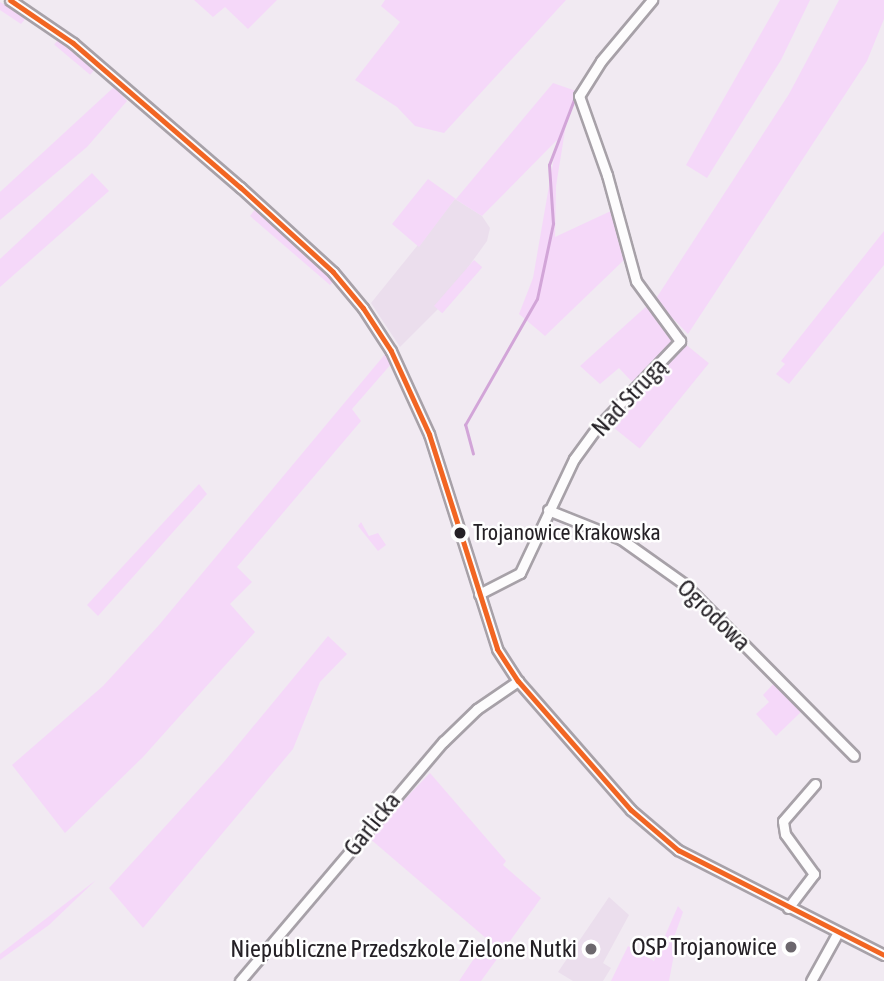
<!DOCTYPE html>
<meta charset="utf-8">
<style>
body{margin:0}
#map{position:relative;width:884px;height:981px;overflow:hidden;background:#f1eaf2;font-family:"Asap Condensed",sans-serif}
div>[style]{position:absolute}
.built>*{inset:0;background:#ebdeed}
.green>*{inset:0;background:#f5d8f9;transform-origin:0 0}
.stream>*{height:2.5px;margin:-1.25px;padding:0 1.25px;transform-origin:1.25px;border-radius:1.25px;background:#d2a5d8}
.roads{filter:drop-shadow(2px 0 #a7a1a8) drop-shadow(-2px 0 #a7a1a8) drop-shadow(0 2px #a7a1a8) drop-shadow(0 -2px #a7a1a8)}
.minor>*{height:9px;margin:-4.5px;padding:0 4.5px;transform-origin:4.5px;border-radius:4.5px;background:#fdfcfd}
.bus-1>*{height:5px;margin:-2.5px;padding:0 2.5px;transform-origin:2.5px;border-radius:2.5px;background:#f26522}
.dots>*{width:19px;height:19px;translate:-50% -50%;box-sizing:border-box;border:4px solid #fff;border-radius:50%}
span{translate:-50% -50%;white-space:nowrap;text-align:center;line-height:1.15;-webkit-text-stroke:5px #fff;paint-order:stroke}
.bus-label{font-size:22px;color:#252126}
.left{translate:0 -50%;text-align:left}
.street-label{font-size:24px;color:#252126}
.poi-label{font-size:24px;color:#252126}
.right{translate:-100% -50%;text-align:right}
</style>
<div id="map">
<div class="built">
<i style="clip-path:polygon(455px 199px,482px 216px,490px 228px,487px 241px,438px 309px,400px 347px,371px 303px)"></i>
<i style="clip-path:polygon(609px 897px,629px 915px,603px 963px,611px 968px,603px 981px,573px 981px,558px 972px)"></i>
</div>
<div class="green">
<i style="clip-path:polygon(194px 0,277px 0,248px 29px,225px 7px,213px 17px)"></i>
<i style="clip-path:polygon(385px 0,566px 0,444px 133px,415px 126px,397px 107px,355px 80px,400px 22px,381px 6px)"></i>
<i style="clip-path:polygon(780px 0,810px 0,781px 60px,707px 178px,686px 165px)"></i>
<i style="clip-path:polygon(839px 0,884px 0,884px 19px,867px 61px,688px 334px,655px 300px,789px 94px)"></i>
<i style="clip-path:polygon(0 2px,26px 18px,21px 24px,0 10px)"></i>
<i style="left:58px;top:40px;width:47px;height:6px;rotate:40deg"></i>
<i style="clip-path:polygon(553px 83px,576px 91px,577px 98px,568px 112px,556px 186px,555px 237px,613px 210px,625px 259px,545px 336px,519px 314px,533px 278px,557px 140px,482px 216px,455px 199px,419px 247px,392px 224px,428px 179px,456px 199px)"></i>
<i style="clip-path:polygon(114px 87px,127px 101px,87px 147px,0 220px,0 192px)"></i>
<i style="clip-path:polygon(92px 173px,109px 191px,0 287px,0 259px)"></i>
<i style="clip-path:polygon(256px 208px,334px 281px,330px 285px,250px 216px)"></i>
<i style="clip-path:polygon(884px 231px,884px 265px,789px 384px,776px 374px,785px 364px,781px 361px)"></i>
<i style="left:474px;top:260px;width:11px;height:61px;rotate:41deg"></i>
<i style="clip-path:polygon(650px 303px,675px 335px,674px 343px,635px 385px,619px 368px,600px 384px,580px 366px)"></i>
<i style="left:684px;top:343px;width:32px;height:110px;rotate:39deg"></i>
<i style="clip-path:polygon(386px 353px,392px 363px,352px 409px,361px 421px,237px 567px,252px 582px,230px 604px,255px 632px,143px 757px,65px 833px,12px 765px,103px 686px,159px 625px)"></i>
<i style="clip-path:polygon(199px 484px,207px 494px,98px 616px,87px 605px)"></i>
<i style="clip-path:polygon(361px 522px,369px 536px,378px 533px,386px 545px,378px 551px,358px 526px)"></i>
<i style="clip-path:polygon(328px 636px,347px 654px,320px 682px,293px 749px,143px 928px,109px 888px,223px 763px)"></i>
<i style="clip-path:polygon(776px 681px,802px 711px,776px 736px,756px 714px,769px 702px,763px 695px)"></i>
<i style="clip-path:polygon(430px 773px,506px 861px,503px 865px,541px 898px,481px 981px,459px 981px,487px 939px,368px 837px)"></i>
<i style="clip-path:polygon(96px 880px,49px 925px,0 960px,0 954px)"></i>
<i style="clip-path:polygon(678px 906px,683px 912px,672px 943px,675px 949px,669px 981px,611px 981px,628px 946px,654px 961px)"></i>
</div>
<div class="stream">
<i style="left:473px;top:454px;width:30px;rotate:-105deg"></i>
<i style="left:465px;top:425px;width:145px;rotate:-60.3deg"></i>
<i style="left:537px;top:299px;width:77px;rotate:-78deg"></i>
<i style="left:553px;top:224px;width:59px;rotate:-93.9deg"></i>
<i style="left:549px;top:165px;width:73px;rotate:-69.1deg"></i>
</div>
<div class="roads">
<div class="minor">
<i style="left:10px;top:0;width:76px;rotate:34.3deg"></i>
<i style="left:73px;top:43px;width:221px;rotate:40.8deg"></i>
<i style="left:240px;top:187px;width:126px;rotate:42.4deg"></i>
<i style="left:333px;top:272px;width:47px;rotate:50.2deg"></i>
<i style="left:363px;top:308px;width:51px;rotate:56.9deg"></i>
<i style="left:391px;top:351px;width:91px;rotate:65.4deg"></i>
<i style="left:429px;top:434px;width:225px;rotate:72.4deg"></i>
<i style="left:497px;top:649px;width:38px;rotate:57deg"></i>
<i style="left:518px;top:681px;width:171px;rotate:48.8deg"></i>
<i style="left:631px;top:810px;width:62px;rotate:40.4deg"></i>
<i style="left:678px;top:850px;width:231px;rotate:27deg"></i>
<i style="left:548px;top:510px;width:79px;rotate:21.7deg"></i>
<i style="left:621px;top:539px;width:76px;rotate:35.4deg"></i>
<i style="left:683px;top:583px;width:243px;rotate:45.3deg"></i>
<i style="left:479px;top:594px;width:46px;rotate:-27.1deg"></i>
<i style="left:520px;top:573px;width:126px;rotate:-64.7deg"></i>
<i style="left:574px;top:459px;width:37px;rotate:-54deg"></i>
<i style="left:596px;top:429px;width:122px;rotate:-46.3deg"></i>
<i style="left:680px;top:341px;width:74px;rotate:-126.3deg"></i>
<i style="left:636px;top:281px;width:110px;rotate:-105.3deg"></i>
<i style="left:607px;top:175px;width:84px;rotate:-109.5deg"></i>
<i style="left:579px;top:96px;width:41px;rotate:-57.8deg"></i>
<i style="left:601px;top:61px;width:80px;rotate:-50.1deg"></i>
<i style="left:788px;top:908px;width:43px;rotate:-52.6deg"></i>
<i style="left:814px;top:874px;width:49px;rotate:-125.9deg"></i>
<i style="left:785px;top:834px;width:13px;rotate:-99deg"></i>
<i style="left:783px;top:821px;width:49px;rotate:-49.1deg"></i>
<i style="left:240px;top:981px;width:314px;rotate:-49.7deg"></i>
<i style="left:443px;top:742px;width:47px;rotate:-44.1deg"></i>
<i style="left:477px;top:709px;width:50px;rotate:-34.3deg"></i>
<i style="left:811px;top:981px;width:54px;rotate:-61deg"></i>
</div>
</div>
<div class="bus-1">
<i style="left:10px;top:0;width:76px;rotate:34.3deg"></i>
<i style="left:73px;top:43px;width:221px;rotate:40.8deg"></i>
<i style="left:240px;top:187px;width:126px;rotate:42.4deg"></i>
<i style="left:333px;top:272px;width:47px;rotate:50.2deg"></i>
<i style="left:363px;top:308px;width:51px;rotate:56.9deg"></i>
<i style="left:391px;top:351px;width:91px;rotate:65.4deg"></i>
<i style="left:429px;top:434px;width:225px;rotate:72.4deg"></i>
<i style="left:497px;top:649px;width:38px;rotate:57deg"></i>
<i style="left:518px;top:681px;width:171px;rotate:48.8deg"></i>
<i style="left:631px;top:810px;width:62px;rotate:40.4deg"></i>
<i style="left:678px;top:850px;width:231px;rotate:27deg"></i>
</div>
<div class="dots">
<i style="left:460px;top:533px;background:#252126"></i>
<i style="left:791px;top:947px;background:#6c676d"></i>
<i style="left:591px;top:949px;background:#6c676d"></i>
</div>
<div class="bus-label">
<span class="left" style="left:473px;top:533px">Trojanowice Krakowska</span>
</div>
<div class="street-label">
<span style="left:629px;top:397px;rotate:-47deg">Nad Strugą</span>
<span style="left:714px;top:615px;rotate:44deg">Ogrodowa</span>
<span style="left:372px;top:824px;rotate:-51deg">Garlicka</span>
</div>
<div class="poi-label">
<span class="right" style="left:777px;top:947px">OSP Trojanowice</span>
<span class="right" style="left:577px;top:949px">Niepubliczne Przedszkole Zielone Nutki</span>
</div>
</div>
